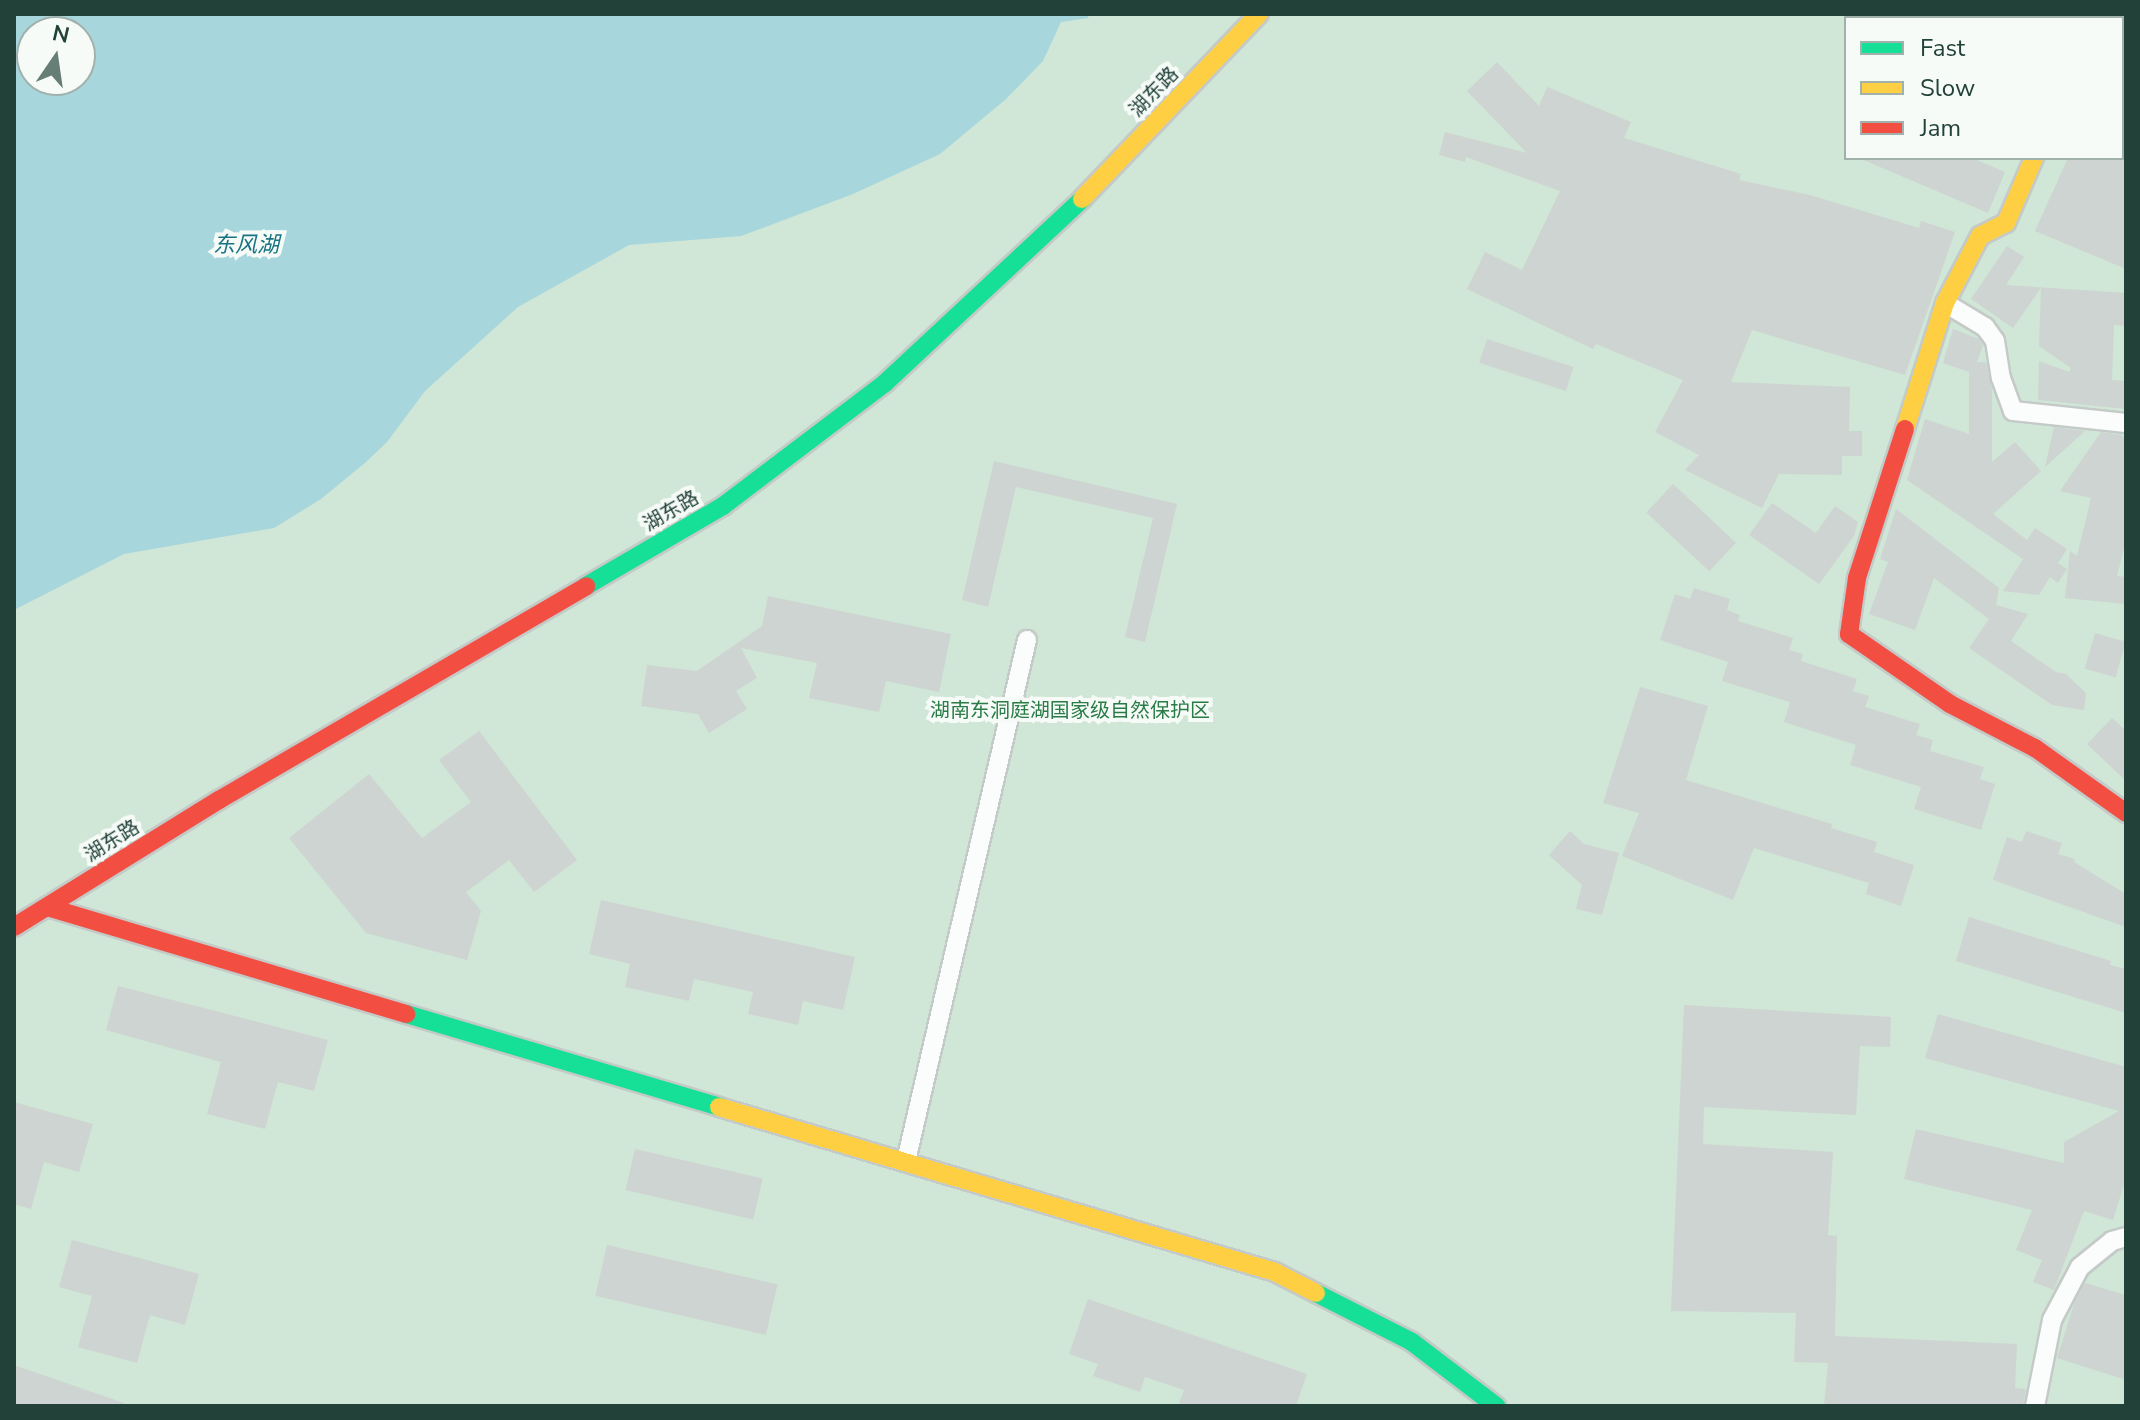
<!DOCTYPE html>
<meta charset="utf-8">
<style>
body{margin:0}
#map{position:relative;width:2140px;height:1420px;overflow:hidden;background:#e7edea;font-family:"Nunito Sans","Noto Sans SC",sans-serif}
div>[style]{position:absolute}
.green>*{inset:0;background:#d0e6d6}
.water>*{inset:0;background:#a7d6dc}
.building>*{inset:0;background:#ced4d1;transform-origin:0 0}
.roads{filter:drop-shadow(2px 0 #c4cac7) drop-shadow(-2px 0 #c4cac7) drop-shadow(0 2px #c4cac7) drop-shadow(0 -2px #c4cac7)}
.street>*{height:18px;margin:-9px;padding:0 9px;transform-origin:9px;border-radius:9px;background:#fbfcfc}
.fast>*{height:18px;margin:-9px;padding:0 9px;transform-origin:9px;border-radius:9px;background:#16e098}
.slow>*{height:18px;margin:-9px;padding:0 9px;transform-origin:9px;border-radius:9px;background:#ffcf43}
.jam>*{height:18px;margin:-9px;padding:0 9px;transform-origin:9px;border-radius:9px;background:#f24e42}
span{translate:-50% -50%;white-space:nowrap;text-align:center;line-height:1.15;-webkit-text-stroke:8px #f6fbf8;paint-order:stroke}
.street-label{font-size:20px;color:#224239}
.park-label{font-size:20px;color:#2a7c47}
.water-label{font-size:22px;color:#187382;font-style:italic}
.frame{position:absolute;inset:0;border:16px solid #224239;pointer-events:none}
.legend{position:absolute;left:1844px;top:16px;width:280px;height:144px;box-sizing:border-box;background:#f6fbf8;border:2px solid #a1b1ac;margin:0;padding:10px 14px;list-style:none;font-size:24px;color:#224239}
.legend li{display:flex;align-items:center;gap:16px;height:40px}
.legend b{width:40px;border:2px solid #a1b1ac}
.north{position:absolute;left:16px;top:16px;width:80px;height:80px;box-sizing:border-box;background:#f6fbf8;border:2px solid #a1b1ac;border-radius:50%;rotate:13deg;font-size:22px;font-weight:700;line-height:32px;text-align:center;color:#224239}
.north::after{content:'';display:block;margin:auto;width:28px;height:36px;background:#677e77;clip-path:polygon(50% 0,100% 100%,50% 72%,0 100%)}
</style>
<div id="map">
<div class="green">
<i style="clip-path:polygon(evenodd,14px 14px,2126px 14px,2126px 1406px,14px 1406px,14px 14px,1846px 18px,2122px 18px,2122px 158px,1846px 158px,1846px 18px,14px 14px,32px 32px,80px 32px,80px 80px,32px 80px,32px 32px)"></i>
</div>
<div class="water">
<i style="clip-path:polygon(evenodd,14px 14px,1089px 14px,1088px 18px,1061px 22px,1043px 61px,1006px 99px,940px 154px,853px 194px,741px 236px,629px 245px,518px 307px,425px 391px,387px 442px,366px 462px,321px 499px,274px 528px,124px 554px,14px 610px,14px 14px,32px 32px,80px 32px,80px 80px,32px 80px,32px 32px)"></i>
</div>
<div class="building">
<i style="clip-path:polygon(1497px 62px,1539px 106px,1547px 87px,1631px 122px,1624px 138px,1741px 174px,1739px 180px,1810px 195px,1919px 228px,1921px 221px,1955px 232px,1905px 375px,1752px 330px,1731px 382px,1850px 387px,1849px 431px,1862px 431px,1862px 456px,1842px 456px,1842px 475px,1779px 474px,1762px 508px,1685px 470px,1699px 455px,1655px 432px,1683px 380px,1596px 344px,1593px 349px,1467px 289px,1485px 252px,1522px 270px,1560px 191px,1466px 157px,1465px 162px,1439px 155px,1445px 132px,1527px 153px,1467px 91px)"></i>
<i style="clip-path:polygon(1859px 158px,1972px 158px,2005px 172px,1988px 213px)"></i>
<i style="clip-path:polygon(2068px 158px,2126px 158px,2126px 269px,2035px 231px)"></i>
<i style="clip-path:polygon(2007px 246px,2024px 257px,2006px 285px,2126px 293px,2126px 326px,2114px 325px,2112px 380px,2126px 381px,2126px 409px,2038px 400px,2039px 361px,2069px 372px,2071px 368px,2039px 346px,2041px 288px,2013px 328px,1971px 299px)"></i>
<i style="clip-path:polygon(1953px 329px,1979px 339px,1983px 345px,1977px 362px,1986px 362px,1992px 388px,1992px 462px,2015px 442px,2041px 471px,1993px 514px,2027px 540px,2035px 528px,2067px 549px,2058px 563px,2067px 569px,2058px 583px,2050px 577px,2039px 595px,2003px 591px,2023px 559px,1907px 480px,1925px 419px,1969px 434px,1969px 372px,1943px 363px)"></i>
<i style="left:1487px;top:339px;width:91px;height:25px;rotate:18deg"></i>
<i style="clip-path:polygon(2054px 427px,2085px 431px,2045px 467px)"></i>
<i style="clip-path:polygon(2101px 432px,2122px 435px,2126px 443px,2126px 540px,2117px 576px,2126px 577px,2126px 604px,2065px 598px,2070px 551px,2077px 556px,2091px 498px,2060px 491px)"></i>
<i style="clip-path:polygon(994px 461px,1177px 504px,1145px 642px,1125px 637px,1153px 518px,1016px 487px,988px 607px,962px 600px)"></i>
<i style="left:1673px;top:484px;width:86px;height:39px;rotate:43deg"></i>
<i style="clip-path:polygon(1772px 503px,1816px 533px,1835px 506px,1858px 522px,1854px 536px,1819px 584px,1749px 535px)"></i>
<i style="clip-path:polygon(1896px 509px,1999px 588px,1996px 605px,2028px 614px,2011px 641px,2056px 672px,2066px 674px,2086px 693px,2084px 710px,2052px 705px,1969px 648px,1989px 619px,1934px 578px,1915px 630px,1869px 614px,1888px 562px,1880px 559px)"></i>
<i style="clip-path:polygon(1694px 588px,1730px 599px,1727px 610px,1740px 615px,1738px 621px,1793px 638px,1789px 650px,1803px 654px,1801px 661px,1857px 679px,1853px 691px,1869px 696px,1865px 707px,1920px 724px,1916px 735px,1933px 740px,1930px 751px,1984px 767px,1980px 779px,1995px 784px,1981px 830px,1914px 809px,1921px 787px,1850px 765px,1856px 745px,1784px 722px,1790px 702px,1722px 681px,1728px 662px,1660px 640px,1675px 594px,1690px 599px)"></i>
<i style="clip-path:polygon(768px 596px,951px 634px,939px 692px,886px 681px,879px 712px,809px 698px,817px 663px,741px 648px,757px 678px,736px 691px,747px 709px,709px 733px,698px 714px,641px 706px,647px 665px,697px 671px,762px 626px)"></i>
<i style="left:2095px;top:633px;width:32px;height:37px;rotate:16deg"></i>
<i style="clip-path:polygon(1640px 687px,1708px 706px,1686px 780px,1832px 824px,1831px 828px,1877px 842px,1874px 852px,1914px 865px,1901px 906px,1866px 894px,1869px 883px,1754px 848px,1733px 900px,1622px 856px,1639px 813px,1603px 803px)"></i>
<i style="clip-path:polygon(2112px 718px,2126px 731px,2126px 781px,2087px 744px)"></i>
<i style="clip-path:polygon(479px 731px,577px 860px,534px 892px,509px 860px,466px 892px,481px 911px,467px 960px,366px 933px,289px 838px,369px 774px,422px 838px,471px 802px,439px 760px)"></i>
<i style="clip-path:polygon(1570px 831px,1584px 844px,1619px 853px,1602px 915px,1576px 909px,1582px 885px,1549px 855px)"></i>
<i style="clip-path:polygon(2026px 831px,2062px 843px,2058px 854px,2075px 859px,2074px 862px,2126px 894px,2126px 927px,1993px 880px,2007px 837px,2022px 842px)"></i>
<i style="clip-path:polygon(601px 900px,855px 957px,843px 1010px,803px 1001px,798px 1025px,748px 1014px,753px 992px,694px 979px,689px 1001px,625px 987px,630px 964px,589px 954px)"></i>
<i style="clip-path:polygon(1969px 917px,2111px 961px,2110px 965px,2126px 969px,2126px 1013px,1956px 961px)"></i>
<i style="clip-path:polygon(118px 986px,328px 1040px,314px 1091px,278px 1082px,265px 1129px,207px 1114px,221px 1062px,106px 1030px)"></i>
<i style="clip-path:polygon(1684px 1005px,1891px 1017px,1890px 1047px,1860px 1046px,1856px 1115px,1704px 1107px,1703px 1144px,1833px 1152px,1828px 1235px,1837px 1236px,1835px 1336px,2017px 1344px,2015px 1388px,2026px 1389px,2023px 1406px,1824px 1406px,1828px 1363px,1794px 1362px,1796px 1313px,1671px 1311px)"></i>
<i style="clip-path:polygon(1938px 1014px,2126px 1067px,2126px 1178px,2113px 1220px,2084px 1211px,2054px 1290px,2033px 1282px,2042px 1260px,2016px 1250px,2032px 1210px,1904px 1179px,1916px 1129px,2064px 1163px,2064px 1142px,2119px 1111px,1925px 1058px)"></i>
<i style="clip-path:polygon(14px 1102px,93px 1124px,79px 1172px,44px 1162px,31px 1209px,14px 1204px)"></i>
<i style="left:635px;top:1149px;width:131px;height:42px;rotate:13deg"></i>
<i style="clip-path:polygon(72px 1240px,199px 1274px,185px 1325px,150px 1315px,137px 1363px,78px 1347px,92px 1296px,59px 1287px)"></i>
<i style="left:607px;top:1245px;width:175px;height:52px;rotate:13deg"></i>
<i style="clip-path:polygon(2085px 1283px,2126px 1295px,2126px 1380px,2057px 1358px,2074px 1304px)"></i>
<i style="clip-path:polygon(1088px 1299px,1307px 1374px,1296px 1406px,1178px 1406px,1184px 1390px,1145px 1377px,1140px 1392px,1093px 1376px,1098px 1364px,1069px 1354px)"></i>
<i style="clip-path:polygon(14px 1365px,124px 1403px,123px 1406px,14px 1406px)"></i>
</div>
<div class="roads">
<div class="street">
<i style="left:2094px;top:18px;width:4px;rotate:-63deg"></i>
<i style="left:1945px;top:303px;width:47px;rotate:31deg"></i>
<i style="left:1985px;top:327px;width:17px;rotate:54deg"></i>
<i style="left:1995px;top:341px;width:37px;rotate:81deg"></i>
<i style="left:2001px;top:378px;width:35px;rotate:70deg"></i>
<i style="left:2013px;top:411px;width:114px;rotate:6.1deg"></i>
<i style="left:906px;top:1161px;width:535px;rotate:-76.93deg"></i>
<i style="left:2035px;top:1406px;width:88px;rotate:-78.8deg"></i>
<i style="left:2052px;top:1320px;width:60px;rotate:-62.2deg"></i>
<i style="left:2080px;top:1267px;width:41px;rotate:-39.1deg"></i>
<i style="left:2112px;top:1241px;width:15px;rotate:-16deg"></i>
</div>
<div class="fast">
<i style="left:586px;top:586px;width:159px;rotate:-30.3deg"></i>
<i style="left:723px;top:506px;width:203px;rotate:-37.2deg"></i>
<i style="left:885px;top:383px;width:270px;rotate:-43deg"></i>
<i style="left:406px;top:1014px;width:327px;rotate:16.5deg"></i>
<i style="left:1316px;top:1293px;width:108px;rotate:27deg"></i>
<i style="left:1412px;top:1342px;width:106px;rotate:37.3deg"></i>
</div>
<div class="slow">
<i style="left:1082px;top:199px;width:256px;rotate:-46.3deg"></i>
<i style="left:1905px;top:429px;width:132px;rotate:-72.4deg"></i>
<i style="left:1945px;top:303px;width:76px;rotate:-62.4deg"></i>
<i style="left:1980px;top:236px;width:29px;rotate:-27deg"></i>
<i style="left:2006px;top:223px;width:71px;rotate:-66.7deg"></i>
<i style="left:719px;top:1107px;width:580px;rotate:16.53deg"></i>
<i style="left:1275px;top:1272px;width:46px;rotate:27.1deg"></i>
</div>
<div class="jam">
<i style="left:1905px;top:429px;width:157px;rotate:107.9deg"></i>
<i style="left:1857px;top:578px;width:57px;rotate:98.1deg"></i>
<i style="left:1849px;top:634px;width:123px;rotate:34.7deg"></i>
<i style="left:1950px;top:704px;width:96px;rotate:27.4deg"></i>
<i style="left:2035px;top:748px;width:112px;rotate:35.5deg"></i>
<i style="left:47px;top:907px;width:375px;rotate:16.6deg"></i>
<i style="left:14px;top:927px;width:241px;rotate:-31.8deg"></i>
<i style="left:219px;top:800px;width:425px;rotate:-30.2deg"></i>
</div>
</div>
<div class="street-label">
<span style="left:1154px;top:92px;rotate:-46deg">湖东路</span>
<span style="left:671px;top:511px;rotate:-30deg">湖东路</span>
<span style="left:112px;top:841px;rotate:-32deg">湖东路</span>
</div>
<div class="park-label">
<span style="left:1070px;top:710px">湖南东洞庭湖国家级自然保护区</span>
</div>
<div class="water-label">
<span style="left:246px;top:246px">东风湖</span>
</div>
<div class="frame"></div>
<ul class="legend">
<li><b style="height:10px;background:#16e098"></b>Fast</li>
<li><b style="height:10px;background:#ffcf43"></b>Slow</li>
<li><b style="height:10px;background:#f24e42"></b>Jam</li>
</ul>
<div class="north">N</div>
</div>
